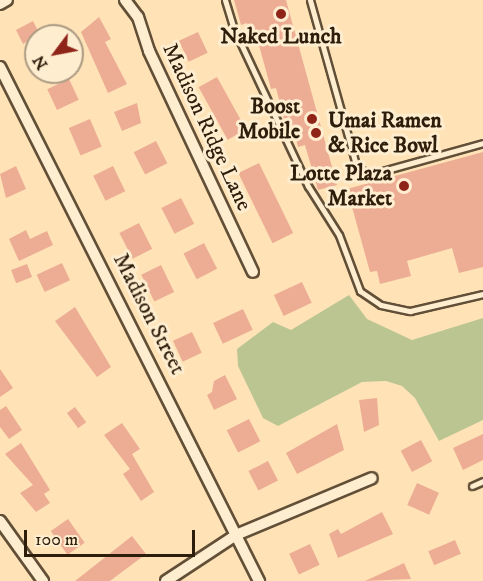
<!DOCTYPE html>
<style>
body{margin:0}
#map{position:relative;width:483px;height:581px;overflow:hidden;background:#ffe3b7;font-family:"IM FELL DW Pica",serif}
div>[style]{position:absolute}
.green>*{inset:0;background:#bbc592}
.building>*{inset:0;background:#ecad94;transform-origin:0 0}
.roads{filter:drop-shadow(2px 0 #624f37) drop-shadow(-2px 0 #624f37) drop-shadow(0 2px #624f37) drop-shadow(0 -2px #624f37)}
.service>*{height:5px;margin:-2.5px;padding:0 2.5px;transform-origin:2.5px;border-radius:2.5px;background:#ffedd0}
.minor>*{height:10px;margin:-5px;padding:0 5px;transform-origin:5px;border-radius:5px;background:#ffedd0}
.dots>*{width:16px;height:16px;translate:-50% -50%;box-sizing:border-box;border:3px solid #ffedd0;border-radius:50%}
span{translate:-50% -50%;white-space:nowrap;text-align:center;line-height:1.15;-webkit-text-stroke:6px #ffedd0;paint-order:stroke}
.poi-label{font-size:22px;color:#2d1e0c;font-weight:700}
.right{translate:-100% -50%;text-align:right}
.left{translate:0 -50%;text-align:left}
.street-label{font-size:22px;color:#2d1e0c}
.north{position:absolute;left:24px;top:24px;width:60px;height:60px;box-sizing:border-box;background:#ffedd0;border:2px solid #ab9a82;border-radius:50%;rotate:238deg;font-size:16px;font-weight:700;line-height:24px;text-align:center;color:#2d1e0c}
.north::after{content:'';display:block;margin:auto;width:21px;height:27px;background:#8f2418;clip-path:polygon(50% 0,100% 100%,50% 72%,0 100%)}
.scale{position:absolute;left:24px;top:530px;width:171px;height:27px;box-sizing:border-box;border:3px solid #2d1e0c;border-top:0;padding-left:8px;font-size:18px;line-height:21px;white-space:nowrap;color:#2d1e0c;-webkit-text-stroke:4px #ffedd0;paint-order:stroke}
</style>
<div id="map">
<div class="green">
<i style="clip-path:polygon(349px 295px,367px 319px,412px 340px,483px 318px,483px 420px,439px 441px,415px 398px,402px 386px,386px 381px,362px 382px,278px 426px,263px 418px,238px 366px,237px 349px,273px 322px,291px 330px)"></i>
</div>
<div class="building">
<i style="clip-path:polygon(234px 0,286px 0,337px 185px,318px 190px,305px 145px,298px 147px,290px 117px,284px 119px,276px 88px,271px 89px,257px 38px,251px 40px,247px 23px,241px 25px)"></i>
<i style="clip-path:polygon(99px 17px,111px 39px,105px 42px,127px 84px,108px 93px,81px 32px)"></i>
<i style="clip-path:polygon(33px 21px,39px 33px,53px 26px,58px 36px,36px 36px,23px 44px,16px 30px)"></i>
<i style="left:198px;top:32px;width:23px;height:21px;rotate:65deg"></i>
<i style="left:217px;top:77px;width:60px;height:21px;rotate:61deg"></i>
<i style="left:69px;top:79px;width:23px;height:24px;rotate:65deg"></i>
<i style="clip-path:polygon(137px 103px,141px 123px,122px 131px,114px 112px)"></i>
<i style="left:90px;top:119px;width:30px;height:23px;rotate:67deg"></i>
<i style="left:156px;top:141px;width:25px;height:25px;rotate:63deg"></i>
<i style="clip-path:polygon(483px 152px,483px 267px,459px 273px,452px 248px,407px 261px,411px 276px,380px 284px,377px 271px,370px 272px,347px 189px)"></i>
<i style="left:259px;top:163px;width:78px;height:23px;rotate:64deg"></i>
<i style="clip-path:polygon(16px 166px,26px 189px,6px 198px,0 174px)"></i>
<i style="left:113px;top:166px;width:28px;height:22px;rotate:64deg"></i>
<i style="left:181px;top:198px;width:29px;height:22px;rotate:63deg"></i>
<i style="left:139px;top:223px;width:29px;height:22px;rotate:63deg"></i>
<i style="clip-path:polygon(26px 230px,30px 239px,47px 231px,53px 245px,19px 261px,9px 239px)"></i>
<i style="left:204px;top:243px;width:29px;height:23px;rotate:63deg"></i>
<i style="left:62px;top:263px;width:19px;height:28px;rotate:65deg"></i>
<i style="left:27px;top:264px;width:14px;height:17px;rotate:69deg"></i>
<i style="left:161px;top:265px;width:30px;height:22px;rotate:64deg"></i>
<i style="left:302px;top:282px;width:23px;height:31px;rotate:65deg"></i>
<i style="clip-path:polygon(75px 307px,111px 367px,97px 377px,55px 321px)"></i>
<i style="left:243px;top:309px;width:23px;height:33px;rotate:65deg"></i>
<i style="left:192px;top:332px;width:23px;height:21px;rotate:65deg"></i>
<i style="clip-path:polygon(0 369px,13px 388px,0 397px)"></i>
<i style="clip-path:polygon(225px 375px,237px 399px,214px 410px,207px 395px,212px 392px,214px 381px)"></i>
<i style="clip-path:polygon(377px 398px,379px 425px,364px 432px,359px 400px)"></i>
<i style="clip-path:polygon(6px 406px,22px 430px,9px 439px,0 427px,0 410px)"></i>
<i style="left:75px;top:407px;width:19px;height:10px;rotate:54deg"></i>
<i style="left:249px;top:419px;width:25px;height:25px;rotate:63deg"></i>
<i style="clip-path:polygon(122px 423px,140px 449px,132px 454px,154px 492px,141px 501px,123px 474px,130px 469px,104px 435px)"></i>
<i style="clip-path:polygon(337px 424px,344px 450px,297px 474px,286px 453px)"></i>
<i style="clip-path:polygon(483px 434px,483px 460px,463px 470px,453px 448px)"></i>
<i style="left:421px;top:440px;width:24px;height:23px;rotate:62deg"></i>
<i style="clip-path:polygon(21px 443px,50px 490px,44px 494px,50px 503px,36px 512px,20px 493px,33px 485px,5px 454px)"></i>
<i style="left:268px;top:461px;width:22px;height:22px;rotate:63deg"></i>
<i style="left:417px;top:483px;width:24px;height:24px;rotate:24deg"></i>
<i style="clip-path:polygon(382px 512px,393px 534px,338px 558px,329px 534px,338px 529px,341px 534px)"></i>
<i style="left:68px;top:519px;width:29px;height:21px;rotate:55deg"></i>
<i style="clip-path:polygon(132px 536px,146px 554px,110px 581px,75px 581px)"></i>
<i style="left:455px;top:540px;width:15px;height:29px;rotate:67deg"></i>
<i style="left:310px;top:544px;width:23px;height:23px;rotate:65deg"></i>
<i style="clip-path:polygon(404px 563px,411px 579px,365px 581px)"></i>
</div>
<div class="roads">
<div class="service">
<i style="left:225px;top:0;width:30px;rotate:73deg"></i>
<i style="left:234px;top:29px;width:174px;rotate:64.8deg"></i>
<i style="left:308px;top:186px;width:58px;rotate:57.7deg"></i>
<i style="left:339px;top:235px;width:60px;rotate:69.4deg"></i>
<i style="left:360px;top:291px;width:25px;rotate:34deg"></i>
<i style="left:381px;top:305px;width:30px;rotate:12deg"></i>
<i style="left:410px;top:311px;width:75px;rotate:-13.1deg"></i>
<i style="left:310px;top:0;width:174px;rotate:74.4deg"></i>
<i style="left:357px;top:168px;width:16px;rotate:22deg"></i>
<i style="left:372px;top:174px;width:115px;rotate:-15.6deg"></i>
<i style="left:472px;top:486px;width:12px;rotate:-24deg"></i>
</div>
<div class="minor">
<i style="left:125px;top:0;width:21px;rotate:53deg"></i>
<i style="left:138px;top:17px;width:36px;rotate:72deg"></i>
<i style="left:149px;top:51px;width:244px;rotate:64.8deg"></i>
<i style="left:0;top:4px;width:8px;rotate:-30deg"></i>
<i style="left:0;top:67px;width:576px;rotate:63.26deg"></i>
<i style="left:0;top:521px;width:74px;rotate:54.4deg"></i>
<i style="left:166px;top:581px;width:84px;rotate:-33.3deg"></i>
<i style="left:236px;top:535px;width:147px;rotate:-22.7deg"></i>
</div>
</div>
<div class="dots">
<i style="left:281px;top:14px;background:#8f2418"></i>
<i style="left:312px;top:119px;background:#8f2418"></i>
<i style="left:316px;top:133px;background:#8f2418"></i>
<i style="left:404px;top:186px;background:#8f2418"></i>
</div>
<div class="poi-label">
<span style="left:281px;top:37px">Naked Lunch</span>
<span class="right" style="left:300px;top:119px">Boost<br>Mobile</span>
<span class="left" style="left:328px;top:133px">Umai Ramen<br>&amp; Rice Bowl</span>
<span class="right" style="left:392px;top:186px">Lotte Plaza<br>Market</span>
</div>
<div class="street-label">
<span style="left:207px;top:127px;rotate:65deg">Madison Ridge Lane</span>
<span style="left:149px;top:314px;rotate:63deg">Madison Street</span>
</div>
<div class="north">N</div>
<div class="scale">100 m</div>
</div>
